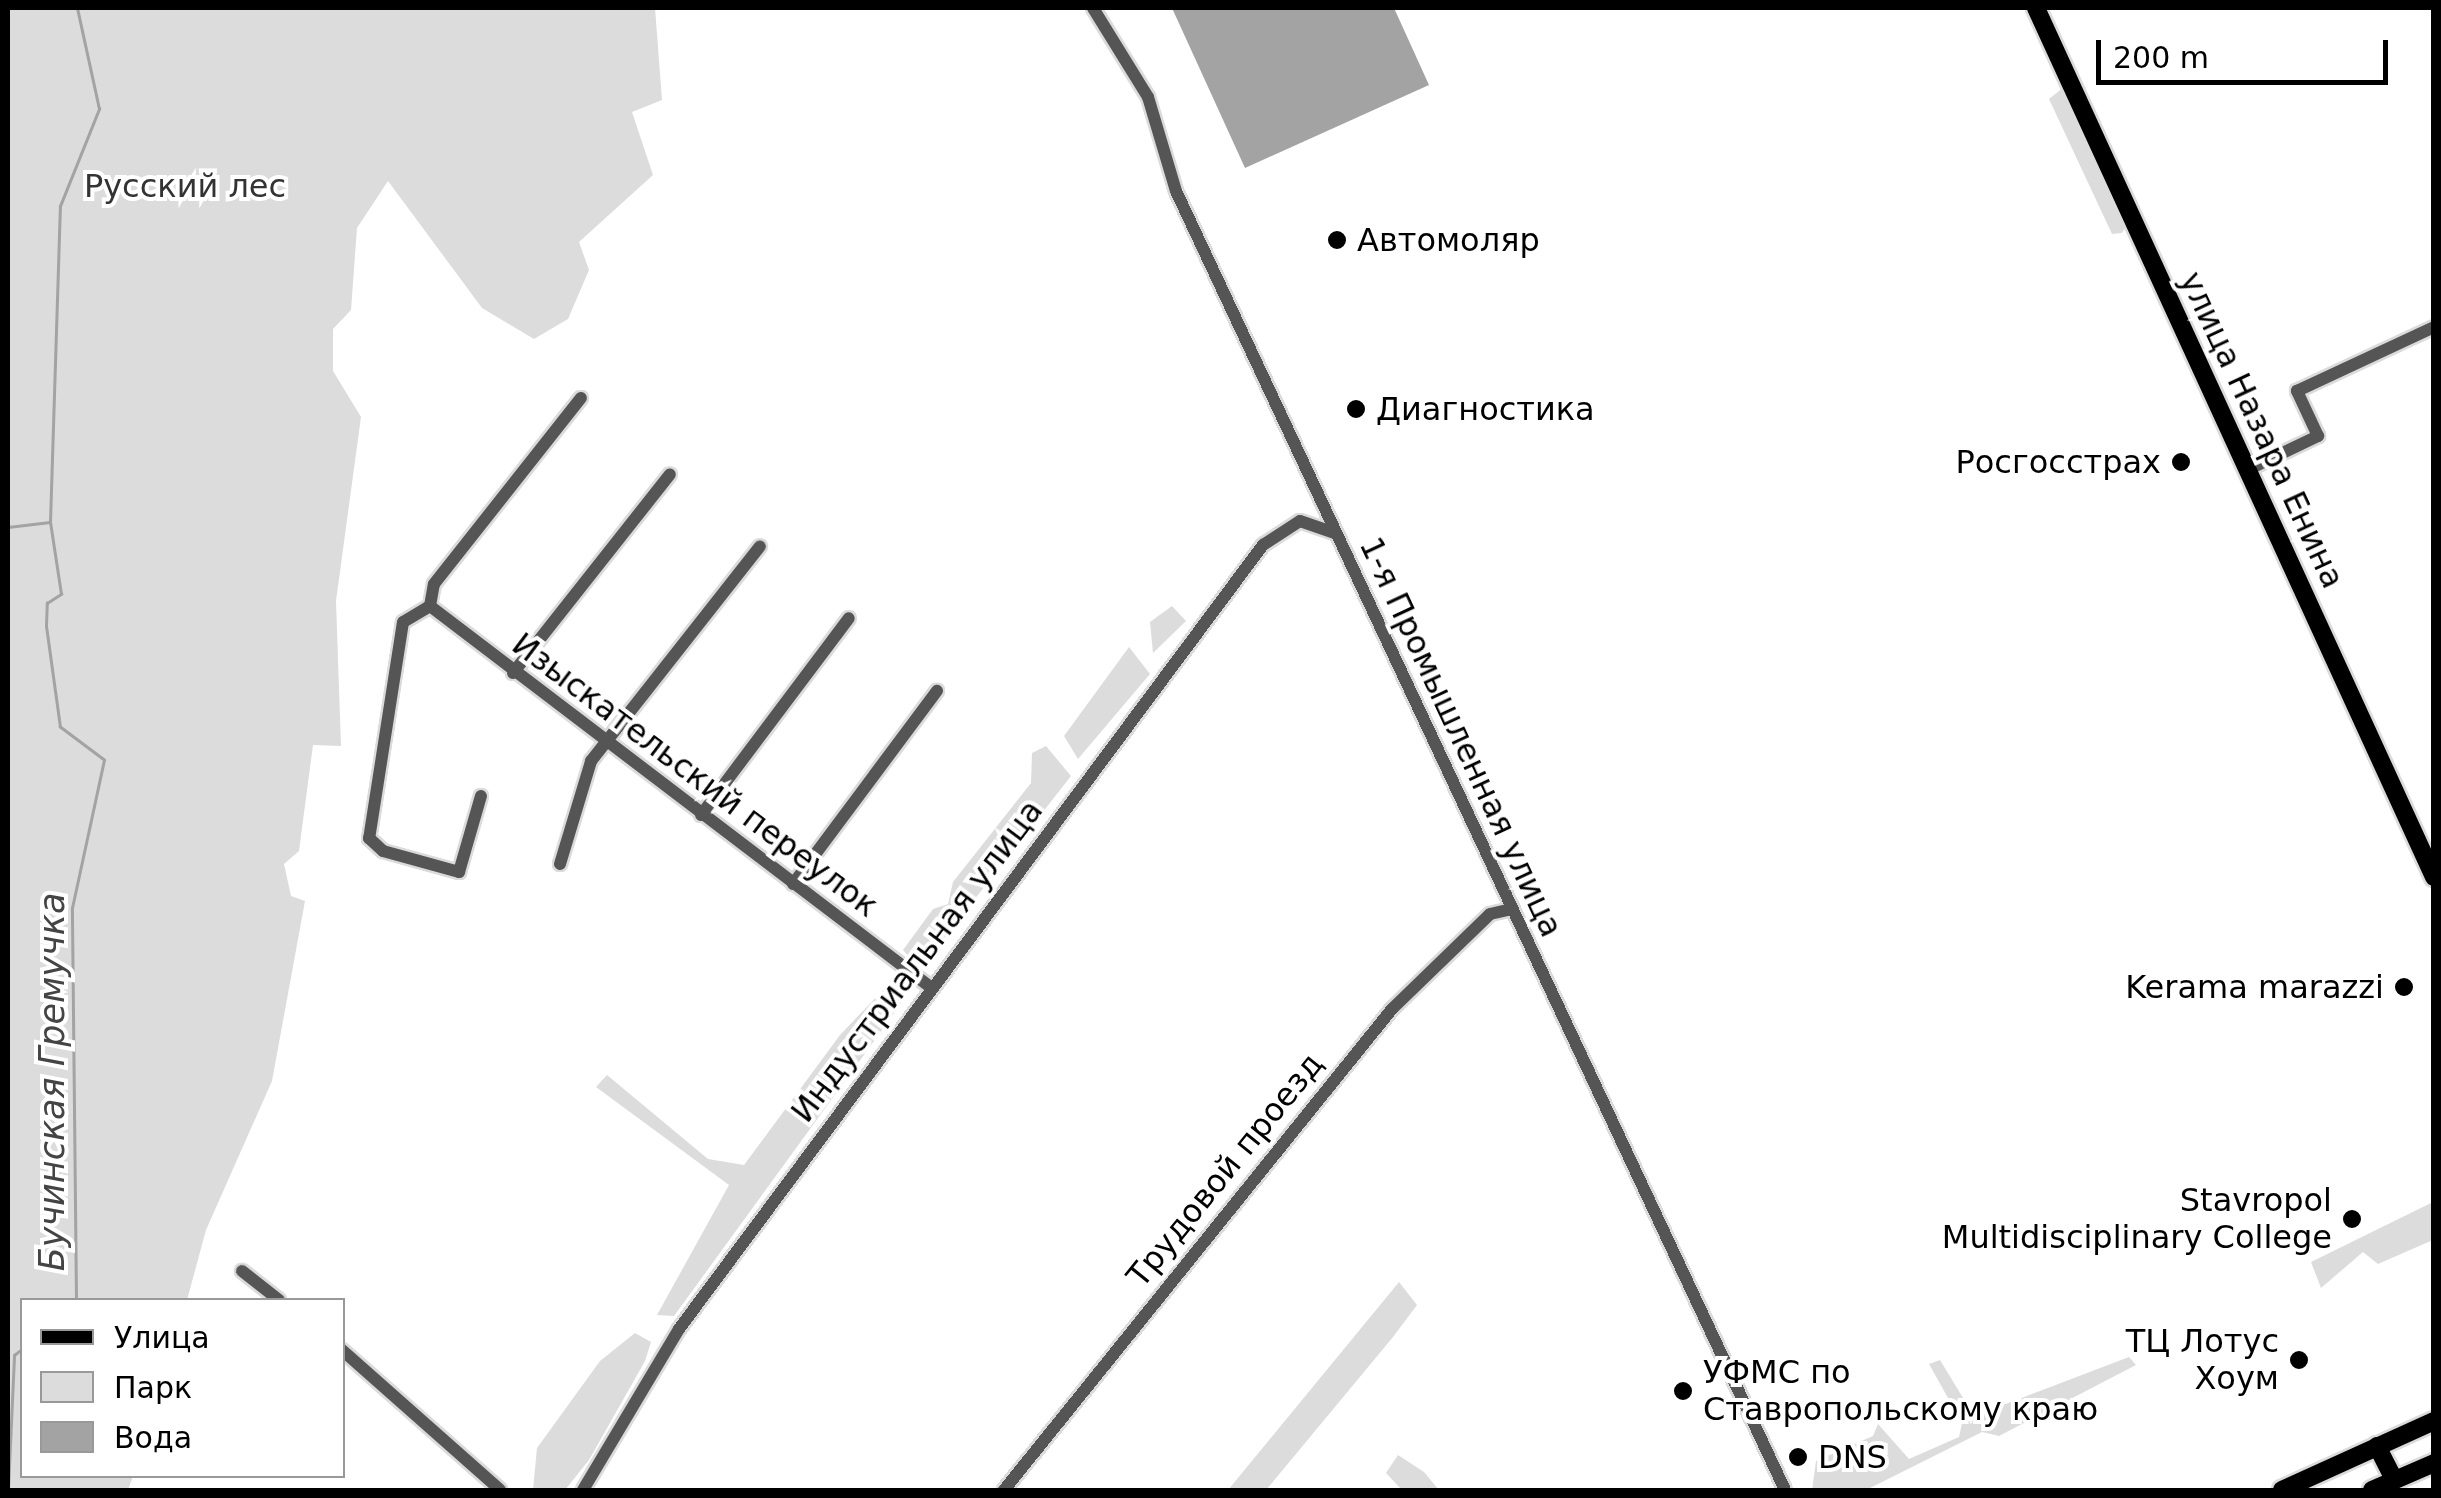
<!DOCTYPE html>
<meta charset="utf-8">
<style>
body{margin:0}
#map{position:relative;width:2441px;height:1498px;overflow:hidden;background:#fff;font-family:"DejaVu Sans",sans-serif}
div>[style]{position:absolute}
.green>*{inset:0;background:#dcdcdc}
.water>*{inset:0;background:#a3a3a3}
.stream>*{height:2.5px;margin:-1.25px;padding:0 1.25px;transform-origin:1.25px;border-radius:1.25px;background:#a3a3a3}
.roads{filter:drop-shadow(2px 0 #dbdbdb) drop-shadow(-2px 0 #dbdbdb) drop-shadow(0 2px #dbdbdb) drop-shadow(0 -2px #dbdbdb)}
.minor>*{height:12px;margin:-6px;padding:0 6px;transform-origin:6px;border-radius:6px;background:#555}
.major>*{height:18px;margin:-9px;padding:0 9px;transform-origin:9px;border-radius:9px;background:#000}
.dots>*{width:28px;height:28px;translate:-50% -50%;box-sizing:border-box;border:5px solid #fff;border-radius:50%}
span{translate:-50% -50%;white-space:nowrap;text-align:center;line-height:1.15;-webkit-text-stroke:8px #fff;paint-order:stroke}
.park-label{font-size:32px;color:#333}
.poi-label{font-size:32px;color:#000}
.left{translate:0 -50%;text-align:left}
.right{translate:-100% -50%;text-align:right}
.street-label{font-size:32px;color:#000}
.water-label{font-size:35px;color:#444;font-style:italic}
.frame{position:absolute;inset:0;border:10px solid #000;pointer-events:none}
.legend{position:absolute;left:20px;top:1298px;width:325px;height:180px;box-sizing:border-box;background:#fff;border:2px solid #999;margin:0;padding:12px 18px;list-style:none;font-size:30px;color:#000}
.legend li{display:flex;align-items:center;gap:20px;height:50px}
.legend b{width:50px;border:2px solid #999}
.scale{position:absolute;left:2096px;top:40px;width:292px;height:45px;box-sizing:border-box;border:5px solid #000;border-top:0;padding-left:12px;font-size:30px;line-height:35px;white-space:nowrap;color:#000;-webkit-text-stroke:8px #fff;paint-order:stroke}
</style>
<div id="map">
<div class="green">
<i style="clip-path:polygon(8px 8px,655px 8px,662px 100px,632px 112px,653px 175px,579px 242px,589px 270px,568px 319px,534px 339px,482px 308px,388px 181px,357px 228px,351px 310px,333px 329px,333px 371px,361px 417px,336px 601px,341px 746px,313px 745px,299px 851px,284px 864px,291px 896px,305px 901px,272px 1081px,206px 1230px,187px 1300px,22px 1300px,22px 1476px,133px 1476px,128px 1490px,8px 1490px)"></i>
<i style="clip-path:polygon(2064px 87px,2127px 225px,2122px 233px,2112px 234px,2049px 99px)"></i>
<i style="clip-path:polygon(1172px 606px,1186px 621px,1153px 653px,1150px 622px)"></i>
<i style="clip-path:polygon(1129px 647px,1150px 674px,1078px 759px,1064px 736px)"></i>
<i style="clip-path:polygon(1046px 746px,1071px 776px,920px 969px,903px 950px,933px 909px,948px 904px,953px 882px,1031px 783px,1032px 753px)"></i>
<i style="clip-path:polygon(900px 972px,914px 986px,674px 1316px,657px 1315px,729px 1185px,596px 1087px,607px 1075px,708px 1159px,744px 1165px,840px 1035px)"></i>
<i style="clip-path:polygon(2433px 1202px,2433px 1240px,2378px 1264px,2363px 1252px,2321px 1288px,2311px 1262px)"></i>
<i style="clip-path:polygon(1399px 1282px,1417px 1305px,1393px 1337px,1266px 1490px,1228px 1490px)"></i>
<i style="clip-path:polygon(635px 1333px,651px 1342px,645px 1361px,589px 1460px,565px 1490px,533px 1490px,537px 1448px,600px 1361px)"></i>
<i style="clip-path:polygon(2129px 1357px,2136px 1365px,1999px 1436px,1982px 1432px,1866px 1490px,1812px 1490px,1816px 1461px,1873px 1436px,1878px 1424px,1909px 1459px,1959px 1437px,1962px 1423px,1929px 1364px,1940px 1360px,1974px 1416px)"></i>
<i style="clip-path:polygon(1398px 1455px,1424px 1472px,1439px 1490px,1402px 1490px,1386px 1473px)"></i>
</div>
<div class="water">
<i style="clip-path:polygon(1172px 8px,1394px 8px,1429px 85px,1245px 168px)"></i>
</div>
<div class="stream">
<i style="left:8px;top:527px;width:42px;rotate:-6.8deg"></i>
<i style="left:76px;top:1300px;width:392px;rotate:-90.6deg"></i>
<i style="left:72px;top:908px;width:151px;rotate:-77.8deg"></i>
<i style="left:104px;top:760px;width:55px;rotate:-143.1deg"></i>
<i style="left:60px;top:727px;width:102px;rotate:-97.9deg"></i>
<i style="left:46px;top:626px;width:23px;rotate:-88deg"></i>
<i style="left:47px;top:603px;width:17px;rotate:-33deg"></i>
<i style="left:61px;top:594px;width:73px;rotate:-98.7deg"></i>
<i style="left:50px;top:522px;width:316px;rotate:-88.2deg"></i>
<i style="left:60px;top:206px;width:105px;rotate:-68.1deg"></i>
<i style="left:99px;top:109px;width:103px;rotate:-102.3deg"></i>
<i style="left:8px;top:1489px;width:134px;rotate:-87.4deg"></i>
<i style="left:14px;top:1355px;width:10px;rotate:-37deg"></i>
</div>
<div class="roads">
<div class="minor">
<i style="left:1093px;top:8px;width:105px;rotate:58.3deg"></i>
<i style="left:1148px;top:97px;width:98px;rotate:73.4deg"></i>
<i style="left:1176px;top:191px;width:1435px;rotate:64.88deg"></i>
<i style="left:2247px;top:470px;width:79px;rotate:-25.6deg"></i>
<i style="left:2318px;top:436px;width:50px;rotate:-115deg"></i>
<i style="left:2297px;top:391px;width:151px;rotate:-25deg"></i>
<i style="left:430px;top:606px;width:627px;rotate:37.29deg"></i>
<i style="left:430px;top:606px;width:31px;rotate:149deg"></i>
<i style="left:403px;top:622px;width:219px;rotate:98.9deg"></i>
<i style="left:369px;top:838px;width:19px;rotate:43deg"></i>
<i style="left:383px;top:851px;width:79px;rotate:15.4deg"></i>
<i style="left:459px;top:872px;width:79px;rotate:-73.9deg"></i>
<i style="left:430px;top:606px;width:22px;rotate:-80deg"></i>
<i style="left:434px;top:584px;width:237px;rotate:-51.7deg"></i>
<i style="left:513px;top:673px;width:253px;rotate:-51.7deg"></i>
<i style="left:701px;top:815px;width:246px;rotate:-53.1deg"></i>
<i style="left:560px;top:864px;width:108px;rotate:-73.2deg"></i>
<i style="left:591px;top:761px;width:273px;rotate:-51.8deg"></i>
<i style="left:793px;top:884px;width:241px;rotate:-53.3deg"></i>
<i style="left:242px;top:1271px;width:47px;rotate:38.1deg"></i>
<i style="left:342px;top:1350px;width:211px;rotate:41.5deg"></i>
<i style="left:583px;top:1490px;width:187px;rotate:-59.2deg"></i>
<i style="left:679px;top:1329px;width:978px;rotate:-53.32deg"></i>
<i style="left:1263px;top:545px;width:44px;rotate:-33deg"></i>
<i style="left:1300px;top:521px;width:36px;rotate:19deg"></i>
<i style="left:1004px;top:1490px;width:618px;rotate:-51.11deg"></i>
<i style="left:1392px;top:1009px;width:136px;rotate:-44.1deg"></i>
<i style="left:1490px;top:914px;width:22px;rotate:-13deg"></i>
</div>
<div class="major">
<i style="left:2036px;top:8px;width:956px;rotate:65.39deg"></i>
<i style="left:2377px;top:1446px;width:38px;rotate:63deg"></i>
<i style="left:2282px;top:1490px;width:167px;rotate:-24.4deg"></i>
<i style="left:2372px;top:1490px;width:68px;rotate:-23.5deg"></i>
</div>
</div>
<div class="dots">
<i style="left:1337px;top:240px;background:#000"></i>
<i style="left:1356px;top:409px;background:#000"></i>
<i style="left:2181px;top:462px;background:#000"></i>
<i style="left:2404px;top:987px;background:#000"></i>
<i style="left:2352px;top:1219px;background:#000"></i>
<i style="left:2299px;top:1360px;background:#000"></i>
<i style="left:1683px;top:1391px;background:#000"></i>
<i style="left:1798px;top:1457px;background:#000"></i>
</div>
<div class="park-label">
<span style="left:185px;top:186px">Русский лес</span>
</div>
<div class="poi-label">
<span class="left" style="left:1357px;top:240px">Автомоляр</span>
<span class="left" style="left:1376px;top:409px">Диагностика</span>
<span class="right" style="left:2161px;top:462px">Росгосстрах</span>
<span class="right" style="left:2384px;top:987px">Kerama marazzi</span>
<span class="right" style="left:2332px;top:1219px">Stavropol<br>Multidisciplinary College</span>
<span class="right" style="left:2279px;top:1360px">ТЦ Лотус<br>Хоум</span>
<span class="left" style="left:1703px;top:1391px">УФМС по<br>Ставропольскому краю</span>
<span class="left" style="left:1818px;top:1457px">DNS</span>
</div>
<div class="street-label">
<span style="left:2262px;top:430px;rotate:65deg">улица Назара Енина</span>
<span style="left:1461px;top:737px;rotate:65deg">1-я Промышленная улица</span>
<span style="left:695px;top:775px;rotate:37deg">Изыскательский переулок</span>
<span style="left:917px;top:961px;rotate:-53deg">Индустриальная улица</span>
<span style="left:1225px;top:1170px;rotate:-51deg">Трудовой проезд</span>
</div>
<div class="water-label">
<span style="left:52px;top:1082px;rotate:-90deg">Бучинская Гремучка</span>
</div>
<div class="frame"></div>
<ul class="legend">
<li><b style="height:12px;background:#000"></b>Улица</li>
<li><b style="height:28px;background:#dcdcdc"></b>Парк</li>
<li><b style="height:28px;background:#a3a3a3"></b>Вода</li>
</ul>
<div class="scale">200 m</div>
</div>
